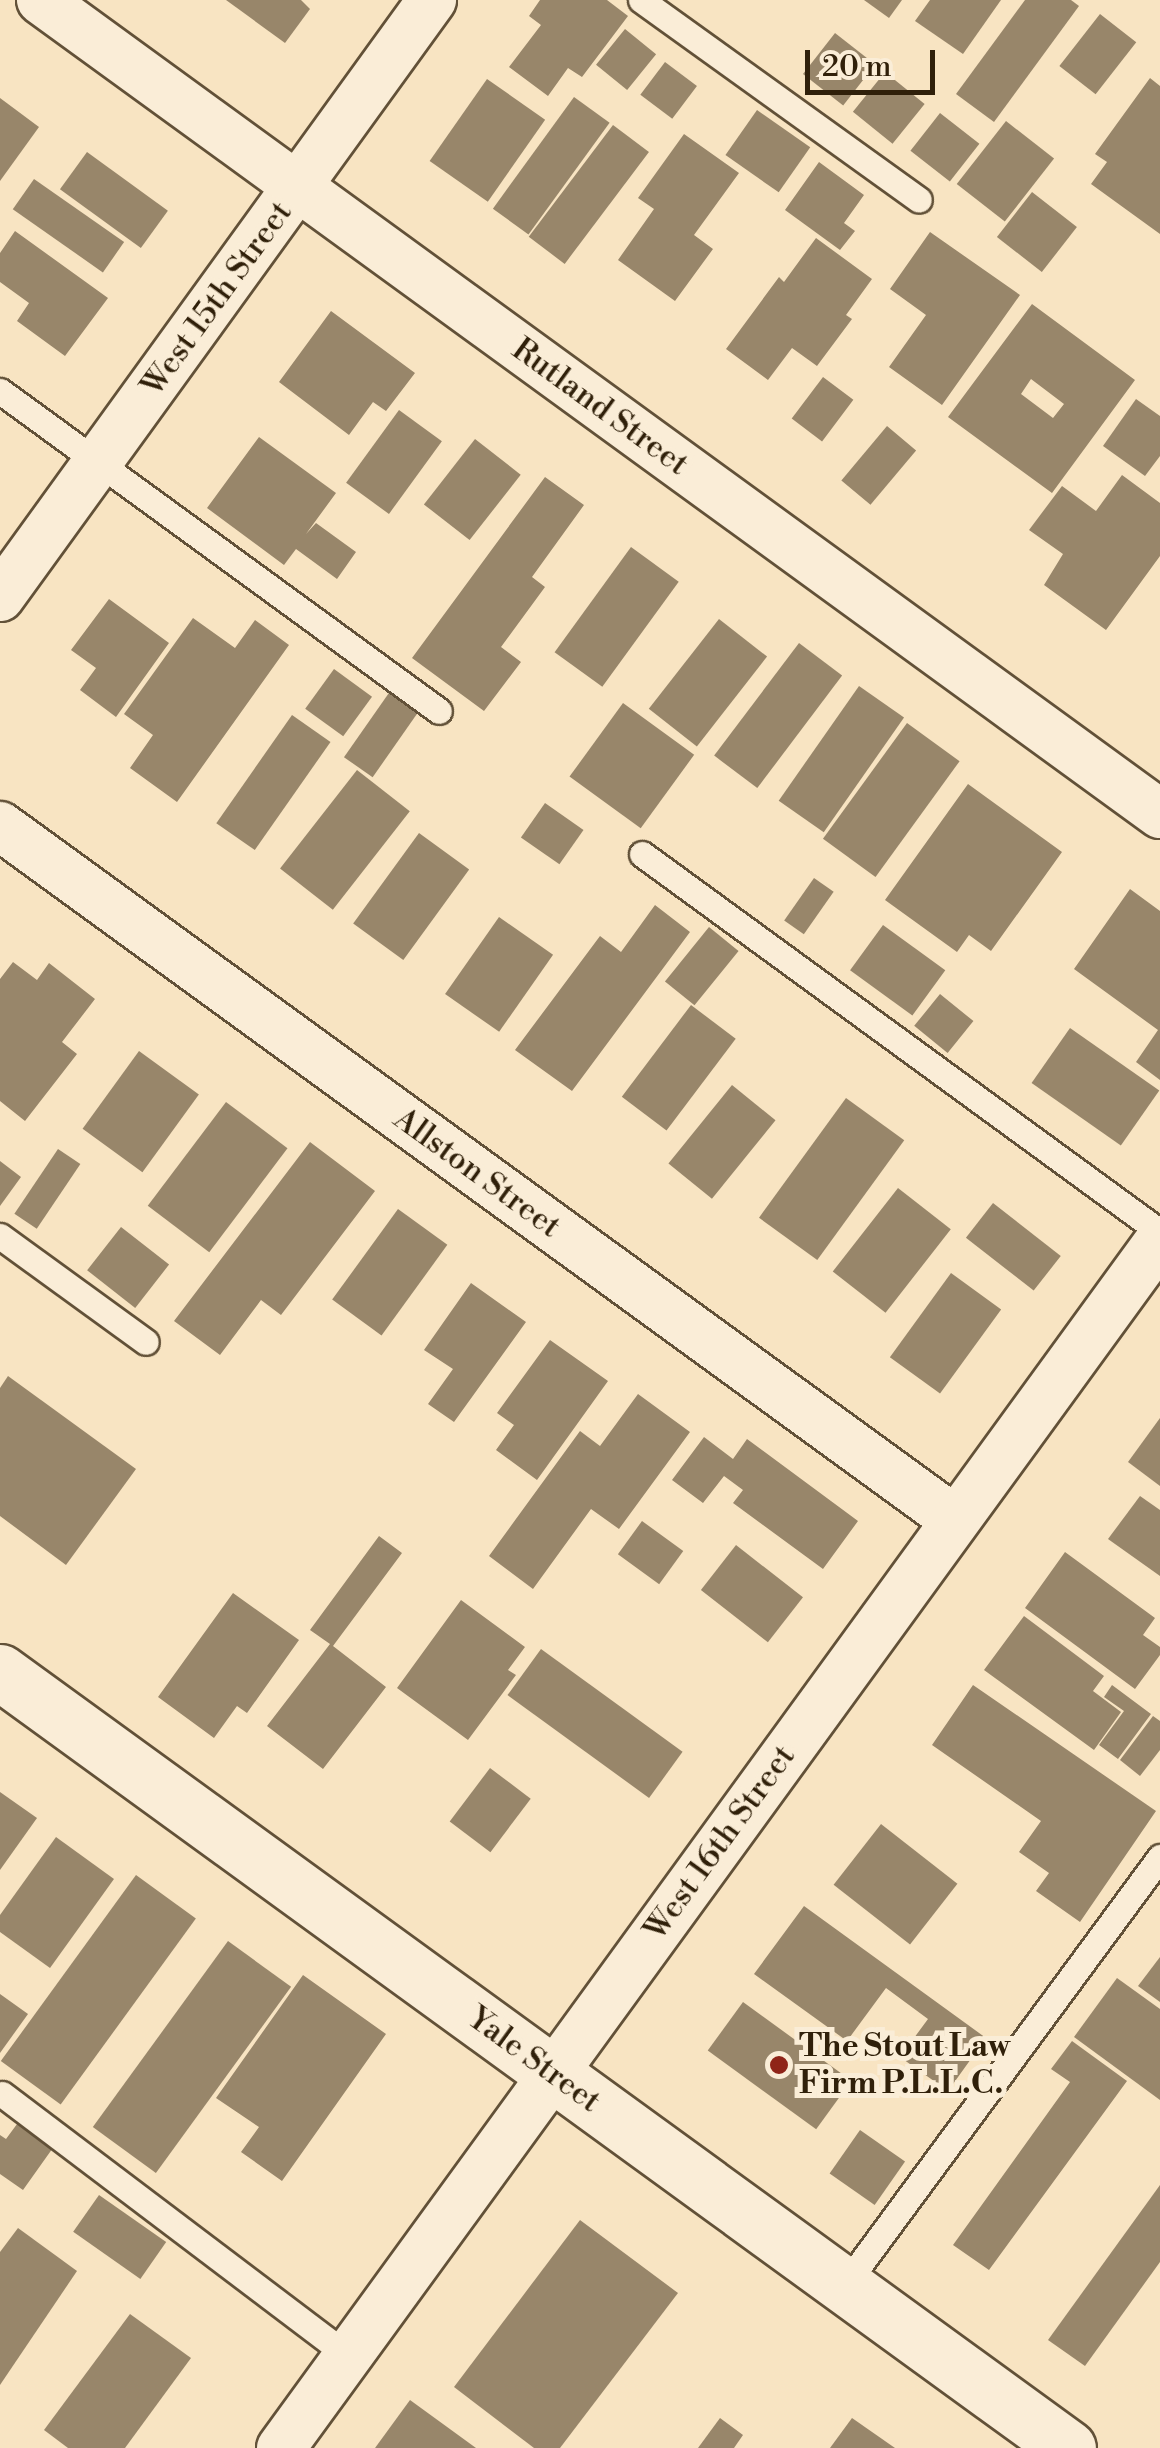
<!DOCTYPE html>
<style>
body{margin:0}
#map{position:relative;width:1160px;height:2448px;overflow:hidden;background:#f8e4c2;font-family:"Libre Bodoni",serif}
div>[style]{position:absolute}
.building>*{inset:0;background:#98866a;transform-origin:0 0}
.roads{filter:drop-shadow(2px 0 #625138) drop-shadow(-2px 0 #625138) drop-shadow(0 2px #625138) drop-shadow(0 -2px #625138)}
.service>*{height:25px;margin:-12.5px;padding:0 12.5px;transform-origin:12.5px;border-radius:12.5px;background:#faedd7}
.minor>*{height:48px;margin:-24px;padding:0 24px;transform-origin:24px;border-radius:24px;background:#faedd7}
.secondary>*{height:55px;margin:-27.5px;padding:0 27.5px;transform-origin:27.5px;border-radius:27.5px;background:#faedd7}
.dots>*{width:28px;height:28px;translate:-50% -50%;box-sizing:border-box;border:5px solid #faedd7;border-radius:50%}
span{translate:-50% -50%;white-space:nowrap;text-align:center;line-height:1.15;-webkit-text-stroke:10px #faedd7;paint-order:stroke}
.street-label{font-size:32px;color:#30200a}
.poi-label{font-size:32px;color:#30200a;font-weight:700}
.left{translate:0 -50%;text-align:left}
.scale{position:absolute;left:805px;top:50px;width:130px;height:45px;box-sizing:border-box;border:5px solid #30200a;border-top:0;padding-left:12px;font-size:30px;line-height:35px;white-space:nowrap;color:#30200a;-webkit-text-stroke:8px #faedd7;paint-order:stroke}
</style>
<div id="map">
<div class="building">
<i style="clip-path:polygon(226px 0,301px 0,310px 9px,285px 43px)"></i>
<i style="clip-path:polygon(540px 0,607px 0,628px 16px,582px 77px,568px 68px,548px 96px,509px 67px,541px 25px,529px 16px)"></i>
<i style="clip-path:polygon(864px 0,902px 0,889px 18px)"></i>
<i style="clip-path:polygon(930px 0,1001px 0,963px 54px,915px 21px)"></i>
<i style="clip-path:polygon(1025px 0,1071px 0,1079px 6px,994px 122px,956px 94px)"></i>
<i style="left:1100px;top:14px;width:46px;height:66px;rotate:38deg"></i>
<i style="left:625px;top:29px;width:40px;height:46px;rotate:39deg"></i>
<i style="left:835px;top:33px;width:51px;height:52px;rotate:38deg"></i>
<i style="left:665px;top:62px;width:40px;height:41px;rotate:37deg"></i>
<i style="left:885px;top:72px;width:51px;height:51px;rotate:39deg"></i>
<i style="clip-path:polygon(1150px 78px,1160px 86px,1160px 234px,1091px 184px,1107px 162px,1095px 154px)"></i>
<i style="left:487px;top:79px;width:71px;height:100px;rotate:35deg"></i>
<i style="left:574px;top:97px;width:44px;height:138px;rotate:36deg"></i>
<i style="clip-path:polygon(0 98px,39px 127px,0 181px)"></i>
<i style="left:757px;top:110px;width:65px;height:55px;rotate:35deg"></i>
<i style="left:940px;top:113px;width:50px;height:48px;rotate:38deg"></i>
<i style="left:1006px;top:121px;width:61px;height:80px;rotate:38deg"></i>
<i style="left:613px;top:125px;width:45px;height:140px;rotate:37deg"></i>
<i style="clip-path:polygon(684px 134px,739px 173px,694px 235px,713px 249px,675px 301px,618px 260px,654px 209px,638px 198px)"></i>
<i style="left:87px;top:152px;width:100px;height:46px;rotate:36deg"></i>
<i style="clip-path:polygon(819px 162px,864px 195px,844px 223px,855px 231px,840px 250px,785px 210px)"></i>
<i style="left:34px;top:179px;width:110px;height:37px;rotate:35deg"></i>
<i style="left:1032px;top:192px;width:57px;height:57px;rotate:38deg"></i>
<i style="clip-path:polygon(15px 231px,108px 298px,65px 356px,17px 321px,29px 303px,0 282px,0 253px)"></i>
<i style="clip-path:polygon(930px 232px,1020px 295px,942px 405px,889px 367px,926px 315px,890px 289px)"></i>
<i style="clip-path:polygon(816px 238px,872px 279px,846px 315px,852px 319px,817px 366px,792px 348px,768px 380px,726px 349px,779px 277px,784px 282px)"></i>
<i style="clip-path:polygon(evenodd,1032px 304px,1135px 380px,1052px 493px,948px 417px,1032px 304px,1031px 379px,1064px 404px,1053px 418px,1021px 394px,1031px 379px)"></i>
<i style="clip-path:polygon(331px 311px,415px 373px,386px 411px,373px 402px,349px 435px,279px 382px)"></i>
<i style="left:823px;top:377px;width:38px;height:52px;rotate:37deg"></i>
<i style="clip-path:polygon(1136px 399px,1160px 416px,1160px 456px,1145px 476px,1103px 446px)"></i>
<i style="left:399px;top:410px;width:53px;height:90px;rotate:36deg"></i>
<i style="left:887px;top:426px;width:38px;height:71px;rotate:40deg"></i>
<i style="clip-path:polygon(259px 437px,336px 493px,306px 534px,316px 523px,356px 552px,337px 579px,296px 549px,284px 565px,207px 508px)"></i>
<i style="left:475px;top:439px;width:58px;height:83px;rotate:38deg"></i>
<i style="clip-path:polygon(1122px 475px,1160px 503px,1160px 556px,1106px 630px,1044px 585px,1063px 554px,1029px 530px,1062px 486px,1096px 511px)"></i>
<i style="clip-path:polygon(545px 477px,584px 505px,532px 577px,545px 587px,501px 647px,521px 662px,484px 711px,412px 658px)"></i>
<i style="left:631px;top:547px;width:59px;height:130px;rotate:36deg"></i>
<i style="clip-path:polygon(109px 599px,169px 643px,116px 717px,80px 690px,96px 668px,71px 650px)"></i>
<i style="clip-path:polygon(193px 618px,235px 648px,255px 620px,289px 645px,177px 802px,130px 768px,153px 735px,124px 714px)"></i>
<i style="left:719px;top:619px;width:61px;height:114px;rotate:38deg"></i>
<i style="left:799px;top:643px;width:54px;height:141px;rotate:37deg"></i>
<i style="left:334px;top:669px;width:47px;height:49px;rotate:36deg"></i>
<i style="left:859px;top:686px;width:55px;height:140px;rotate:35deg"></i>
<i style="left:391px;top:690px;width:35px;height:82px;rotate:35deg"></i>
<i style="left:623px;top:703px;width:88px;height:91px;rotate:36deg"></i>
<i style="left:292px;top:715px;width:47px;height:132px;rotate:35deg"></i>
<i style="left:907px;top:723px;width:65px;height:143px;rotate:36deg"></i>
<i style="left:357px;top:770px;width:67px;height:125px;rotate:38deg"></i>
<i style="clip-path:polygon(968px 784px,1062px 852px,991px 951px,969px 935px,957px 952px,885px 900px)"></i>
<i style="left:545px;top:803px;width:47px;height:42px;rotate:35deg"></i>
<i style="left:419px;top:833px;width:62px;height:112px;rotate:36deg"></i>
<i style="left:814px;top:878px;width:24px;height:52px;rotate:35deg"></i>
<i style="clip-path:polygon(1130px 889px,1160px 911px,1160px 1080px,1136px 1062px,1158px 1030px,1074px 969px)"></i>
<i style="clip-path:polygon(655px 905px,690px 932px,572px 1091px,515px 1050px,600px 936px,621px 952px)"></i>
<i style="left:499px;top:917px;width:66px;height:94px;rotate:35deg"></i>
<i style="left:883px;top:925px;width:77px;height:56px;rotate:36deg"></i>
<i style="left:709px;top:927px;width:38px;height:70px;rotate:39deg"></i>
<i style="clip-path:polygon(13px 962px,37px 980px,49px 963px,95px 999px,62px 1042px,77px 1054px,25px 1121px,0 1101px,0 979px)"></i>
<i style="left:940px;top:994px;width:43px;height:41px;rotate:39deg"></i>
<i style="left:691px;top:1005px;width:56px;height:115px;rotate:37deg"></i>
<i style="left:1070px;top:1028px;width:109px;height:67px;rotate:35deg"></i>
<i style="left:139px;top:1051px;width:74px;height:96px;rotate:36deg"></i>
<i style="left:732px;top:1085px;width:56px;height:101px;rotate:39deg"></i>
<i style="left:846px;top:1098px;width:72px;height:148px;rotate:36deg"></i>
<i style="left:226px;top:1102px;width:77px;height:130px;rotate:37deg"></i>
<i style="clip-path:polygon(310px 1142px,375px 1191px,281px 1315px,261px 1300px,220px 1355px,174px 1321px)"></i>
<i style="left:58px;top:1149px;width:27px;height:78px;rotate:34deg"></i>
<i style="clip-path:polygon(0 1161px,21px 1177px,0 1206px)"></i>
<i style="left:898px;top:1188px;width:67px;height:106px;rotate:38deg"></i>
<i style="left:993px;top:1203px;width:86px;height:44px;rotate:38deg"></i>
<i style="left:398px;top:1209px;width:61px;height:112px;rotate:36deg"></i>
<i style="left:121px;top:1227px;width:61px;height:55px;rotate:38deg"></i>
<i style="left:951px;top:1273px;width:62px;height:104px;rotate:36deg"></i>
<i style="clip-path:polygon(471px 1283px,526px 1322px,454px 1422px,428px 1404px,453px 1369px,424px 1350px)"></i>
<i style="clip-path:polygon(550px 1340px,608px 1381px,537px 1480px,496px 1450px,514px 1425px,497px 1413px)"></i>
<i style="clip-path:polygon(8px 1376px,136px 1469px,66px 1565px,0 1516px,0 1388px)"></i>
<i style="clip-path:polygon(638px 1394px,690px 1432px,619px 1529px,591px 1509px,533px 1589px,489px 1556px,580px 1431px,600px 1446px)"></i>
<i style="clip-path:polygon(1160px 1418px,1160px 1486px,1128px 1462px)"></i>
<i style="clip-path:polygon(704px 1437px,733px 1459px,747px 1439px,858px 1521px,823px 1569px,733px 1503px,743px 1490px,724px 1476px,703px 1503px,672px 1480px)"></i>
<i style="clip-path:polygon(1140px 1496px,1160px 1510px,1160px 1576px,1108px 1539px)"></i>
<i style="left:642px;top:1521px;width:51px;height:41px;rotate:36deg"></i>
<i style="clip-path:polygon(379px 1536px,402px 1553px,333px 1646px,386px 1687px,323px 1769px,267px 1726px,330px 1644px,310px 1630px)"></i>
<i style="left:736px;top:1545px;width:85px;height:57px;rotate:38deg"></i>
<i style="clip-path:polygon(1065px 1552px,1155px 1618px,1143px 1635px,1160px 1647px,1160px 1655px,1135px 1689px,1025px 1608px)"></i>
<i style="clip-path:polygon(233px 1593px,299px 1640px,247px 1713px,237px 1706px,214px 1738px,158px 1697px)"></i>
<i style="clip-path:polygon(461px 1600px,525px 1647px,508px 1670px,516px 1675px,468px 1740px,397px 1688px)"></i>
<i style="clip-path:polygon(1024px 1616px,1104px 1676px,1093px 1691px,1121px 1712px,1094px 1750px,984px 1670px)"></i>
<i style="left:541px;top:1649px;width:175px;height:57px;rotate:36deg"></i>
<i style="clip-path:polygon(973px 1685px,1156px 1811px,1080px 1922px,1036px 1891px,1049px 1873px,1019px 1852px,1041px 1821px,932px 1745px)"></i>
<i style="clip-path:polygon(1112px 1685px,1151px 1714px,1118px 1759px,1099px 1745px,1124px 1711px,1104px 1697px)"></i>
<i style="clip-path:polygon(1153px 1716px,1160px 1721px,1160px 1750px,1140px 1776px,1120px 1760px)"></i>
<i style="left:490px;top:1768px;width:51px;height:67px;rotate:37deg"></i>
<i style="clip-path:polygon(0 1792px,37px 1818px,0 1870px)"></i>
<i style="left:881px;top:1824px;width:97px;height:77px;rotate:38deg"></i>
<i style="clip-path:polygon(56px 1837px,114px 1879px,50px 1968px,0 1932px,0 1915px)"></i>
<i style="left:136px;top:1875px;width:74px;height:230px;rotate:36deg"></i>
<i style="clip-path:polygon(804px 1906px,986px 2038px,948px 2091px,900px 2057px,928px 2019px,886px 1988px,847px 2041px,754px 1974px)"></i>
<i style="left:228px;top:1941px;width:78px;height:230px;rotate:36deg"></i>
<i style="clip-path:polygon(1160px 1957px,1160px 2002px,1138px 1986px)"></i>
<i style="clip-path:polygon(303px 1975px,386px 2034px,282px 2181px,241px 2152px,259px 2127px,216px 2098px)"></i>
<i style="clip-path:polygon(1117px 1978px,1160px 2009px,1160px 2100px,1074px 2037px)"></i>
<i style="clip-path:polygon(0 1994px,28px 2014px,0 2053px)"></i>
<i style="left:743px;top:2002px;width:134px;height:60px;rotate:36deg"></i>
<i style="clip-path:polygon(1072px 2041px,1127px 2081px,989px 2270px,953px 2245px,1070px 2082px,1051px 2069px)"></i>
<i style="clip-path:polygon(20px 2120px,55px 2145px,23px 2190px,0 2174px,0 2135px,6px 2139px)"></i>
<i style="left:860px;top:2130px;width:55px;height:53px;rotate:35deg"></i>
<i style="clip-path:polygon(1160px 2185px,1160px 2262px,1085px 2366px,1048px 2340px)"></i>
<i style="left:99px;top:2195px;width:82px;height:45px;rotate:35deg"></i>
<i style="clip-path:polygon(580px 2220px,678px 2293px,560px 2448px,534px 2448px,454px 2387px)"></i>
<i style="clip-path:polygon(18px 2228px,77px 2271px,0 2385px,0 2252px)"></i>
<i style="clip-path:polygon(130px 2314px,191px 2358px,125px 2448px,68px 2448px,44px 2430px)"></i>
<i style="clip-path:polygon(410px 2400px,476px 2448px,375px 2448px)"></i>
<i style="clip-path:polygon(720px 2418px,743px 2435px,734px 2448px,698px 2448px)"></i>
<i style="clip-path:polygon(852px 2418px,895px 2448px,830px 2448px)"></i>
</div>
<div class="roads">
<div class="service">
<i style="left:641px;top:0;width:342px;rotate:35.7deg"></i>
<i style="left:0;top:391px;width:543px;rotate:36.09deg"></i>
<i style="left:642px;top:854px;width:641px;rotate:36.12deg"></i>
<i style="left:0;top:1236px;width:180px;rotate:36deg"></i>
<i style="left:2px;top:2094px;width:433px;rotate:37.1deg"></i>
<i style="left:844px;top:2286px;width:533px;rotate:-53.62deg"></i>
</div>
<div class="minor">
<i style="left:41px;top:0;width:1384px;rotate:36.03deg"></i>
<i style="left:0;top:597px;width:737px;rotate:-54.11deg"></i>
<i style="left:0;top:826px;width:1181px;rotate:36.01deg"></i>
<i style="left:281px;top:2448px;width:1494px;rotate:-53.96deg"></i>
</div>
<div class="secondary">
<i style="left:0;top:1672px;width:1320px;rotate:36deg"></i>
</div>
</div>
<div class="dots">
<i style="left:779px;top:2065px;background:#8f2418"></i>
</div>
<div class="street-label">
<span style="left:217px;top:299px;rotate:-54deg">West 15th Street</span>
<span style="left:600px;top:407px;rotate:36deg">Rutland Street</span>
<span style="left:477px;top:1173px;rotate:36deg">Allston Street</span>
<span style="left:720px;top:1843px;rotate:-54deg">West 16th Street</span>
<span style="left:534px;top:2060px;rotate:36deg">Yale Street</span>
</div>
<div class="poi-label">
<span class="left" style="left:799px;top:2065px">The Stout Law<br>Firm P.L.L.C.</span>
</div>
<div class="scale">20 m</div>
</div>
